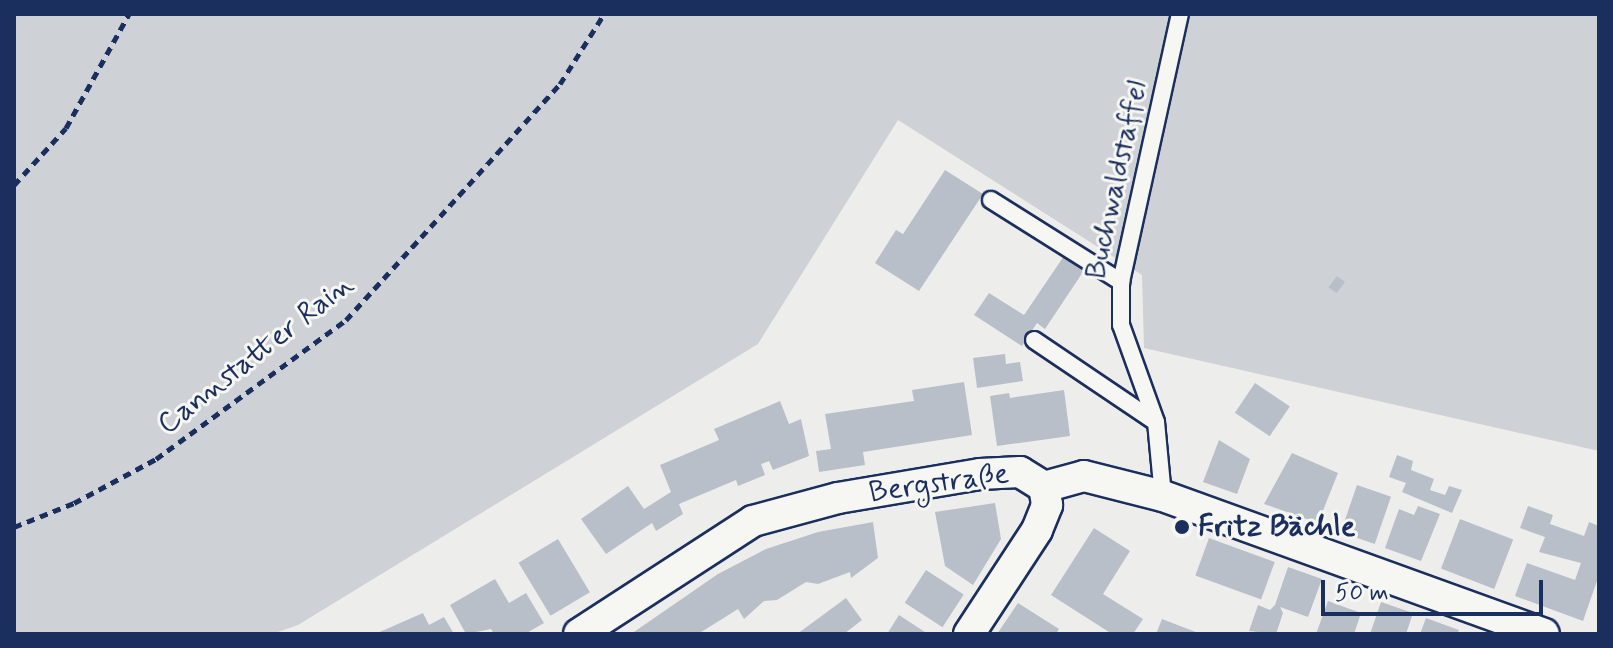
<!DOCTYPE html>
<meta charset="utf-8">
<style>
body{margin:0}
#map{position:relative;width:1613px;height:648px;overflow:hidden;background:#edeeec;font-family:Mynerve,sans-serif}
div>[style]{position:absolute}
.green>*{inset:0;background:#ced2d7}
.building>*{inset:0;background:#b9bfc8;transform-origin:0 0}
.path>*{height:5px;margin-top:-2.5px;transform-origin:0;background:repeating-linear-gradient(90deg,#1b2f5e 0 8px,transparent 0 14px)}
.roads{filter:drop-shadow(2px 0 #1b2f5e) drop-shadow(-2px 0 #1b2f5e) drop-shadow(0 2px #1b2f5e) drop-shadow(0 -2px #1b2f5e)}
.service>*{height:16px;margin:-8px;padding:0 8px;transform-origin:8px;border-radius:8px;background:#f6f6f2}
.minor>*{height:30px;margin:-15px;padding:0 15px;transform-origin:15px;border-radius:15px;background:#f6f6f2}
.dots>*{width:22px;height:22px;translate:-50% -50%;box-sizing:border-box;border:4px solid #f6f6f2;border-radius:50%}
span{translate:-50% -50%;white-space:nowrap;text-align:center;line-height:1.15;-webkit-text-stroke:6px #f6f6f2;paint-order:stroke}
.street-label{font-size:30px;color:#1b2f5e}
.poi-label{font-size:30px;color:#1b2f5e;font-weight:700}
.left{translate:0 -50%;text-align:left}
.frame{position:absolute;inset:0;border:16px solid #1b2f5e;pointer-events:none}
.scale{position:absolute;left:1321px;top:580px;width:222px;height:36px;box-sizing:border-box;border:4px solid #1b2f5e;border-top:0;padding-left:10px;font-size:24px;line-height:28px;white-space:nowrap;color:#1b2f5e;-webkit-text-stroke:6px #f6f6f2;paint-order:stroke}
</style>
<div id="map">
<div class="green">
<i style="clip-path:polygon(14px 14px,1599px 14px,1599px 451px,1144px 348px,1142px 275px,898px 120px,758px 344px,298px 625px,272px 634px,14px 634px)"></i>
</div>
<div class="building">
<i style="clip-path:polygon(945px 170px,983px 194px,919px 291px,875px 263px,896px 230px,903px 234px)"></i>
<i style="clip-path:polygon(1066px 253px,1087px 266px,1045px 329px,1037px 323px,1022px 346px,974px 315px,989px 293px,1024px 315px)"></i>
<i style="left:1337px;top:276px;width:10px;height:14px;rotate:37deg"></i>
<i style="clip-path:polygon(1005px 354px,1006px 364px,1020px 362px,1023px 381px,977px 388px,973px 358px)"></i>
<i style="clip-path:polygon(964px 382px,972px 435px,863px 452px,865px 465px,819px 472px,816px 451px,831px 449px,825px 414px,914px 401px,912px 390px)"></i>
<i style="left:1255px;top:383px;width:42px;height:36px;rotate:34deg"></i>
<i style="clip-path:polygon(1064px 390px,1070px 436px,997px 446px,990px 396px,1009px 393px,1010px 398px)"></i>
<i style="clip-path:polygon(780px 401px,789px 424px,801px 419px,809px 456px,773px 470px,769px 461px,761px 464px,765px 475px,738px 486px,736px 480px,679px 504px,683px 514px,656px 531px,652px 523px,606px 554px,581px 519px,628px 486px,644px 509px,671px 492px,660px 465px,719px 440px,714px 429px)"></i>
<i style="clip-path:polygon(1219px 440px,1250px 459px,1237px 494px,1203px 482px)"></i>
<i style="clip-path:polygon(1292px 453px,1338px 473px,1318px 523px,1264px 504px)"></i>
<i style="clip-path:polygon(1397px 455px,1413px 461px,1411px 470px,1434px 479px,1430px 490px,1445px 495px,1449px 486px,1462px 490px,1452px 513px,1402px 492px,1406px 483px,1389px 477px)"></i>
<i style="left:1357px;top:485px;width:36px;height:50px;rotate:19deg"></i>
<i style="clip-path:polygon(995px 503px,1001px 539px,973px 585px,945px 566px,935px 512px)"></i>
<i style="clip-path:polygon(1418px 506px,1440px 514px,1421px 561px,1385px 548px,1399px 509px,1414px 515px)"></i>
<i style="clip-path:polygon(1528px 506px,1553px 515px,1550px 524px,1584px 536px,1589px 522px,1599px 526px,1598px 578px,1583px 621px,1515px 596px,1527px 563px,1575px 580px,1581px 563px,1539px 552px,1545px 537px,1520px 528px)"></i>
<i style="left:1460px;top:519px;width:57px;height:53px;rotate:21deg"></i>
<i style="clip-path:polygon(873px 522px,878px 558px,851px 578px,850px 572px,818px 584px,806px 582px,777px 600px,764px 601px,744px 619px,738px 609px,698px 634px,631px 634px,718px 574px,766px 549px,818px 532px)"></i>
<i style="clip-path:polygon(1094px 528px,1130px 551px,1103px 594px,1143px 619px,1133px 634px,1112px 634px,1051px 595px)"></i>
<i style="left:1209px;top:538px;width:70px;height:40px;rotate:20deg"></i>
<i style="left:558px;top:539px;width:62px;height:46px;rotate:59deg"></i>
<i style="clip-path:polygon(1288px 567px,1322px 579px,1308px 617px,1280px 607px,1283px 613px,1276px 634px,1249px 631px,1258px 605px,1270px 610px,1275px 605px)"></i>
<i style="left:926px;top:570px;width:45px;height:39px;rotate:33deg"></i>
<i style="clip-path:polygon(495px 579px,509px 603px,526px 593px,544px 623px,525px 634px,494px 634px,491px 629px,466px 634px,450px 605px)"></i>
<i style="clip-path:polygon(846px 598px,862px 620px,844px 634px,797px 634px)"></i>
<i style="clip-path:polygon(1328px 601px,1361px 613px,1354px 634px,1316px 634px)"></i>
<i style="clip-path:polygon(1381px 602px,1413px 613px,1406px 634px,1370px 634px)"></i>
<i style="clip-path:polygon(1018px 603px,1059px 629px,1056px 634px,997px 634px)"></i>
<i style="clip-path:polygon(423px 613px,429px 625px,444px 617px,454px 634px,375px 634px)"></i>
<i style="clip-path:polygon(899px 615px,928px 634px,887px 634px)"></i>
<i style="clip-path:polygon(1426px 618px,1459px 630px,1457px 634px,1420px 634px)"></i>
<i style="clip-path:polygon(1162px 619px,1201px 634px,1156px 634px)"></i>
</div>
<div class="path">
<i style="left:14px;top:185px;width:77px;rotate:-47.6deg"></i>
<i style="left:66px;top:128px;width:130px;rotate:-61.1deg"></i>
<i style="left:14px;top:527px;width:65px;rotate:-21.8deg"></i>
<i style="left:74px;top:503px;width:93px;rotate:-28.2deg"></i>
<i style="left:156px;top:459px;width:235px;rotate:-36.2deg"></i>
<i style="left:346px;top:320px;width:319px;rotate:-47.8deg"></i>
<i style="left:560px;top:84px;width:83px;rotate:-57.8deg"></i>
</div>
<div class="roads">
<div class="service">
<i style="left:991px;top:200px;width:154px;rotate:32.2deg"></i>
<i style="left:1034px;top:340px;width:145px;rotate:34deg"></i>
<i style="left:1163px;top:496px;width:74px;rotate:-95.4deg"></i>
<i style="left:1156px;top:422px;width:103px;rotate:-109.8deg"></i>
<i style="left:1121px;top:325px;width:43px;rotate:-90deg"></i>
<i style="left:1121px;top:282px;width:274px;rotate:-77.6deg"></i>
</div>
<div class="minor">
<i style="left:1044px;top:487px;width:41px;rotate:-15.4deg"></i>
<i style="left:1084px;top:476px;width:81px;rotate:14.2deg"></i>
<i style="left:1163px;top:496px;width:405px;rotate:19.9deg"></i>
<i style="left:579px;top:634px;width:207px;rotate:-33deg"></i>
<i style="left:753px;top:521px;width:88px;rotate:-15.1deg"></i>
<i style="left:838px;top:498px;width:144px;rotate:-9.6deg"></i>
<i style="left:980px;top:474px;width:40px;rotate:-2.9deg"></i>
<i style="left:1020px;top:472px;width:28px;rotate:32deg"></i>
<i style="left:969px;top:634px;width:124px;rotate:-56.8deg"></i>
<i style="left:1037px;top:530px;width:27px;rotate:-68deg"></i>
<i style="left:1047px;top:505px;width:18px;rotate:-99deg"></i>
</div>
</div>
<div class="dots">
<i style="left:1182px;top:527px;background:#1b2f5e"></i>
</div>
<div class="street-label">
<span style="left:1117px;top:180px;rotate:-78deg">Buchwaldstaffel</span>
<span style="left:256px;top:355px;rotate:-38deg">Cannstatter Rain</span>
<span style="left:939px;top:484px;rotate:-8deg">Bergstraße</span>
</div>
<div class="poi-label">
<span class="left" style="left:1198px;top:527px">Fritz Bächle</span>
</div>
<div class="frame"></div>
<div class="scale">50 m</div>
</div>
